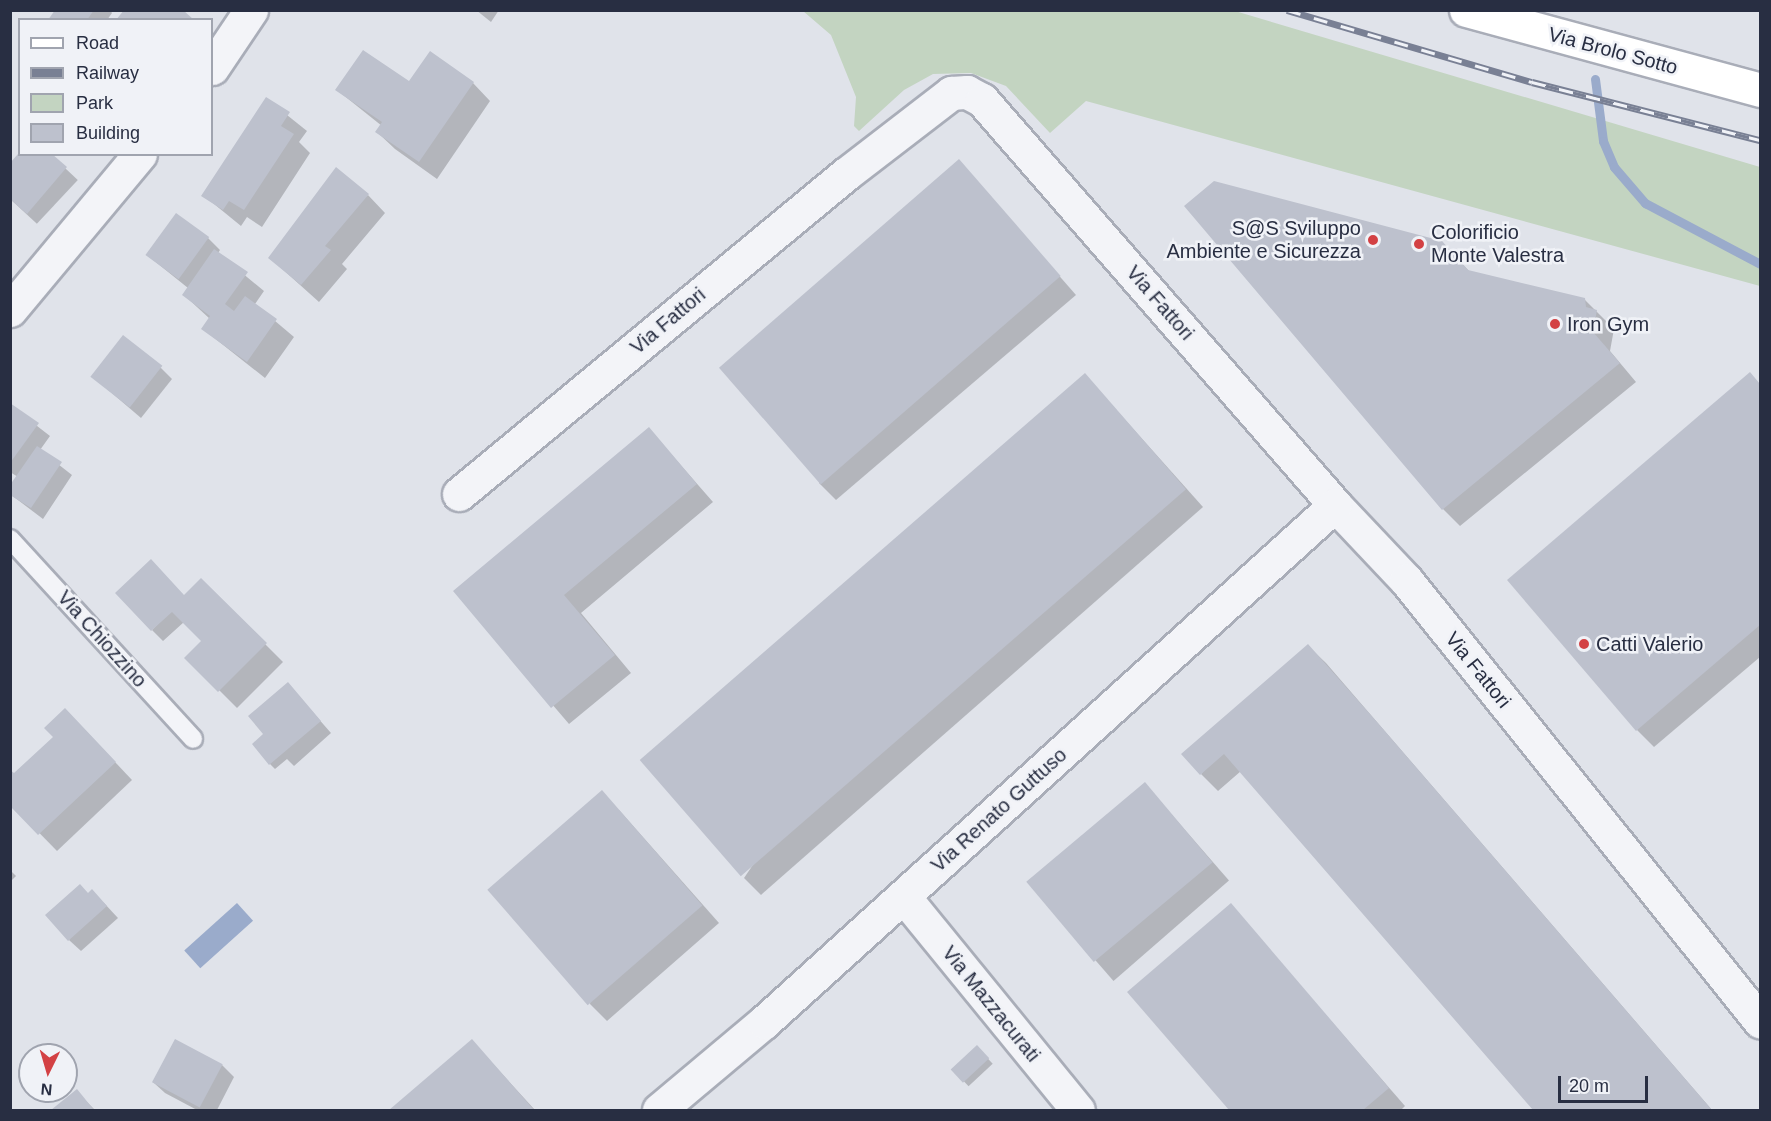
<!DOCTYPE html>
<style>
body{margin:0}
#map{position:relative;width:1771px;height:1121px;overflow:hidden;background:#e0e3ea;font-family:Helvetica,sans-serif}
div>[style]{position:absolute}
.green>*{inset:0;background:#c3d4c1}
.water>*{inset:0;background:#9aabcb;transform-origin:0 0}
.shadow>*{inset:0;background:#0003;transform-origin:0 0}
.stream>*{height:9px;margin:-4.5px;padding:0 4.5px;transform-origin:4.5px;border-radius:4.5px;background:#9aabcb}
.building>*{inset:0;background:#bdc1cd;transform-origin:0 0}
.roads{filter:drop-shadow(2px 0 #a9adb8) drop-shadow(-2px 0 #a9adb8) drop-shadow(0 2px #a9adb8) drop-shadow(0 -2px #a9adb8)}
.service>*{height:18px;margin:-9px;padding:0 9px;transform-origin:9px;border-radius:9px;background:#f3f4f8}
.minor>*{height:33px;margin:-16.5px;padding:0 16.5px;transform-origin:16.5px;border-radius:16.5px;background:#f3f4f8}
.secondary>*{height:33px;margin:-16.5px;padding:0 16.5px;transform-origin:16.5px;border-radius:16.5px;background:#fff}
.rail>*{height:7px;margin-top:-3.5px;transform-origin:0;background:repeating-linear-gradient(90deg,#f0f2f7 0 14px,#798094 0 28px);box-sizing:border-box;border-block:2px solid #798094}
.dots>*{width:16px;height:16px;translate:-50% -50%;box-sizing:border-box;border:3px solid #f0f2f7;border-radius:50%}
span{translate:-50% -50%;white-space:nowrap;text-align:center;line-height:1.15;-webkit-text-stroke:5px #f0f2f7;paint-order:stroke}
.street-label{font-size:20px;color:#282e42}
.poi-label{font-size:20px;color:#282e42}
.right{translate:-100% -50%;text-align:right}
.left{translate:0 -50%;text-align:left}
.frame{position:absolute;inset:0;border:12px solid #282e42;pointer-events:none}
.legend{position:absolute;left:18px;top:18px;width:195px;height:138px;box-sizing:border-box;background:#f0f2f7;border:2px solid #a0a4af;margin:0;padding:8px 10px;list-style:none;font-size:18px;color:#282e42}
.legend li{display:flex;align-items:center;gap:12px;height:30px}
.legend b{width:30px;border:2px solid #a0a4af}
.north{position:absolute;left:18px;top:1043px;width:60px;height:60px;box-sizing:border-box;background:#f0f2f7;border:2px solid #a0a4af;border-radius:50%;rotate:185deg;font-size:16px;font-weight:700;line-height:24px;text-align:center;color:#282e42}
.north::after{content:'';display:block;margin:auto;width:21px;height:27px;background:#d34144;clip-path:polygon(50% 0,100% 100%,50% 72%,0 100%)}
.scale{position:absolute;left:1558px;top:1076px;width:90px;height:27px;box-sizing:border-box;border:3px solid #282e42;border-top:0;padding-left:8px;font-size:18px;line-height:21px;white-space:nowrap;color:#282e42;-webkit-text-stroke:4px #f0f2f7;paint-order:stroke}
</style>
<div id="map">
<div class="green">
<i style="clip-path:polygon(803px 11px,1235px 11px,1760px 167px,1760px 286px,1086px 101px,1050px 133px,1006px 86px,971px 73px,933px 74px,904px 90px,859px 131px,854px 126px,856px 97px,831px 35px)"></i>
</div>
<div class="water">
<i style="left:237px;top:903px;width:24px;height:71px;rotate:48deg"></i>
</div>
<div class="shadow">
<i style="clip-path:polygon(57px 10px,110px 10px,112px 13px,107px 20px,50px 20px)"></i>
<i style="clip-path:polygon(476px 10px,499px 10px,491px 22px)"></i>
<i style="clip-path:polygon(410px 83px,473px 83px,490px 101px,437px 179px,395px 149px,377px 132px,382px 126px,337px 90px)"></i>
<i style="clip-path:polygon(267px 99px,307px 131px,299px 142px,310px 153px,262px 227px,247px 217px,241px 226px,203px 195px)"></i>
<i style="left:50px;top:154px;width:38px;height:60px;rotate:43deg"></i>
<i style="clip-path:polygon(959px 161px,1076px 295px,836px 500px,819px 483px)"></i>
<i style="clip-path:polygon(368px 195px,385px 213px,342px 264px,347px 269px,319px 302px,270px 258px)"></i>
<i style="clip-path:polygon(176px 215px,208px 238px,220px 250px,218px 253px,264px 291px,255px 304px,294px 337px,265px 378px,203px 329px,210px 319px,184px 295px,188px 288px,147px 255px)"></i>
<i style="clip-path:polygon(1442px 242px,1470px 272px,1584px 299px,1614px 329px,1610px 351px,1636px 382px,1460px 526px,1443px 509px)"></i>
<i style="clip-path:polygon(161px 368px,172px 379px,141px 418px,92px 376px)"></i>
<i style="clip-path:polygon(1750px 374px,1760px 385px,1760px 657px,1654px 747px,1637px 730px)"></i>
<i style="clip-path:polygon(1085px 375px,1203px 507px,761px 895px,744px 878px)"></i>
<i style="clip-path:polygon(10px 405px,50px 436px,40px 450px,72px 475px,43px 519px,10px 494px,18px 477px,10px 472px)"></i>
<i style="clip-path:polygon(649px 429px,713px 502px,581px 613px,631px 673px,569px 724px,455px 591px)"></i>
<i style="clip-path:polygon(201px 580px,283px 662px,237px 708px,187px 658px,203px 641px,184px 622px,163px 641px,152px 630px)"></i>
<i style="clip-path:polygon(1308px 646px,1326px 663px,1712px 1110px,1535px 1110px,1241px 771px,1218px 791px,1201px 774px)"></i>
<i style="clip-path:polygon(288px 684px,331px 733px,294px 766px,287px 759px,275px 769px,270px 764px,265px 735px)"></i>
<i style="clip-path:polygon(82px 727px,132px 780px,57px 851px,10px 803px,14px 775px)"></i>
<i style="left:1145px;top:784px;width:128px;height:153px;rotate:49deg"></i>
<i style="clip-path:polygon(619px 810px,719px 923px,607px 1021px,590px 1004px)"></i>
<i style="clip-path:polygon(10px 870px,16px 876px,10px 882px)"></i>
<i style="clip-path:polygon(88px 895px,104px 903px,118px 918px,81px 951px,69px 940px)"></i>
<i style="clip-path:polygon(1230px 905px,1405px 1106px,1401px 1110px,1230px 1110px,1129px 992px)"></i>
<i style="clip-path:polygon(175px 1041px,222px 1065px,234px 1077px,217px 1110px,197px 1110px,165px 1093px,153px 1082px)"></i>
<i style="clip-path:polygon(472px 1041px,535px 1110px,391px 1110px)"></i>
<i style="left:977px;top:1047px;width:23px;height:33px;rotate:47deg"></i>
<i style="clip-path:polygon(76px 1091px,95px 1110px,53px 1110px)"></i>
</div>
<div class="stream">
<i style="left:1595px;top:79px;width:63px;rotate:82.6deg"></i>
<i style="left:1603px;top:141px;width:28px;rotate:67deg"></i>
<i style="left:1614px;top:167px;width:48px;rotate:49.3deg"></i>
<i style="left:1645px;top:203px;width:130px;rotate:27.9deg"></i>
</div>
<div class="building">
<i style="clip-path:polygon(55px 10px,94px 10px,87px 20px,48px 20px)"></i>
<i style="clip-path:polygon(124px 10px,183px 10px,194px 20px,116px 20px)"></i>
<i style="clip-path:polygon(363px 50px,409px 81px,430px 51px,474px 82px,419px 162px,375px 132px,382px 122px,335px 90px)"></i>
<i style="clip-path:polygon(266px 97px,290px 112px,281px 126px,294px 134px,244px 210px,229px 201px,223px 210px,201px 196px)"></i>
<i style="clip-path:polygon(18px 154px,52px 154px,67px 167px,27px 214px,10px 199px,10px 163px)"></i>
<i style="left:959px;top:159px;width:155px;height:318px;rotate:49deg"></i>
<i style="clip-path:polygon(336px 167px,369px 194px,325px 246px,331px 250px,301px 285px,268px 258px)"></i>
<i style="clip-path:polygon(1214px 181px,1442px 241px,1468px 270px,1585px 298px,1586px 307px,1597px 310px,1593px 332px,1620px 363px,1442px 510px,1184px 206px)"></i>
<i style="left:176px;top:213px;width:41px;height:52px;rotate:36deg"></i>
<i style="clip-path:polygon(214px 249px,248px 272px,225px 304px,234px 311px,245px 296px,277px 319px,247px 362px,201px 329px,210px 316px,182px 295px)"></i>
<i style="left:123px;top:335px;width:50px;height:53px;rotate:38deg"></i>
<i style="clip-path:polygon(1750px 372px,1760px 384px,1760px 625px,1636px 731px,1507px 580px)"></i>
<i style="left:1085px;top:373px;width:154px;height:590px;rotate:49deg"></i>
<i style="clip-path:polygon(10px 403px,39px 423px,10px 463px)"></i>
<i style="clip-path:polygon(649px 427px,697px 484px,564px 595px,615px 655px,551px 708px,453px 591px)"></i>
<i style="clip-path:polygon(37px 446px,62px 462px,31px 508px,10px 495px,10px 485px)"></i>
<i style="clip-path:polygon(151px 559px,184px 595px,201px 578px,267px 643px,218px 692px,184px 658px,201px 641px,172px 612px,151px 631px,115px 593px)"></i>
<i style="clip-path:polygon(1308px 644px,1377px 722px,1712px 1110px,1533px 1110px,1224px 754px,1200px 775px,1181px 754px)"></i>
<i style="clip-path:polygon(288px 682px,321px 721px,269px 765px,252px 744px,263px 734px,248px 716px)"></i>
<i style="clip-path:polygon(65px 708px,116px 762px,38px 835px,10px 806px,10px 770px,14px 773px,53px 737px,44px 728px)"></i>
<i style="left:1145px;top:782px;width:105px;height:155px;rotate:50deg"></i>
<i style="left:602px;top:790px;width:153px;height:152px;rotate:49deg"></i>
<i style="clip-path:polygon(80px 884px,88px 893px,92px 889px,107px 906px,68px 941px,45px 915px)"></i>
<i style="clip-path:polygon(1231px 903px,1389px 1088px,1363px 1110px,1229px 1110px,1127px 992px)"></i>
<i style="left:175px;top:1039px;width:54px;height:49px;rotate:28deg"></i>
<i style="clip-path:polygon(472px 1039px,534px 1110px,389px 1110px)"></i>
<i style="left:977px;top:1045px;width:18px;height:36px;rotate:47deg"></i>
<i style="clip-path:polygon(77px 1089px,94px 1110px,51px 1110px)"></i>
</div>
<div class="roads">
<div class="service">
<i style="left:10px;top:539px;width:271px;rotate:47.5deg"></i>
</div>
<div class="minor">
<i style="left:212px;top:68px;width:70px;rotate:-56.1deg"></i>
<i style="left:10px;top:310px;width:203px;rotate:-50.2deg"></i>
<i style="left:459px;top:494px;width:502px;rotate:-39.59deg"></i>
<i style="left:846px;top:174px;width:133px;rotate:-37.6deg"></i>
<i style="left:951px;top:93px;width:16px;rotate:-4deg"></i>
<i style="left:967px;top:92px;width:17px;rotate:28deg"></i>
<i style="left:982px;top:100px;width:537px;rotate:48.92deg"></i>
<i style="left:1335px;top:505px;width:103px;rotate:46.6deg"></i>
<i style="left:1406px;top:580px;width:566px;rotate:51.25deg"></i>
<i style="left:904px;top:897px;width:275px;rotate:50.8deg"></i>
<i style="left:659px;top:1110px;width:137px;rotate:-40deg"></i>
<i style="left:764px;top:1022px;width:770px;rotate:-42.16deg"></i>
</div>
<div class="secondary">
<i style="left:1466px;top:10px;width:305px;rotate:15.2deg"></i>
</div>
</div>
<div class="rail">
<i style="left:1287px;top:10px;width:255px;rotate:16.4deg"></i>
<i style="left:1532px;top:82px;width:235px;rotate:14.3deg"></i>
</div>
<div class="dots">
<i style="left:1373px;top:240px;background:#d34144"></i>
<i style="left:1419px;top:244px;background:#d34144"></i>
<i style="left:1555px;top:324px;background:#d34144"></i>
<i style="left:1584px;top:644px;background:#d34144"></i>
</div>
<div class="street-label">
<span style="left:1613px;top:51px;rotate:15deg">Via Brolo Sotto</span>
<span style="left:1160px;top:303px;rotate:49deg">Via Fattori</span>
<span style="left:668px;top:321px;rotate:-40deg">Via Fattori</span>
<span style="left:102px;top:639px;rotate:48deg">Via Chiozzino</span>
<span style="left:1478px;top:670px;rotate:51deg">Via Fattori</span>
<span style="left:999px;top:810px;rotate:-42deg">Via Renato Guttuso</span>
<span style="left:991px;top:1004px;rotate:51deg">Via Mazzacurati</span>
</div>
<div class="poi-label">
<span class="right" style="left:1361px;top:240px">S@S Sviluppo<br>Ambiente e Sicurezza</span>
<span class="left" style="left:1431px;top:244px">Colorificio<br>Monte Valestra</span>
<span class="left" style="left:1567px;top:324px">Iron Gym</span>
<span class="left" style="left:1596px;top:644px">Catti Valerio</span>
</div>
<div class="frame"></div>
<ul class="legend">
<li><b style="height:8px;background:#fff"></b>Road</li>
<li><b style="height:8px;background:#798094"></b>Railway</li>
<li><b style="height:16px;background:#c3d4c1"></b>Park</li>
<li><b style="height:16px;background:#bdc1cd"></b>Building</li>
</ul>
<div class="north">N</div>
<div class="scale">20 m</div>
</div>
